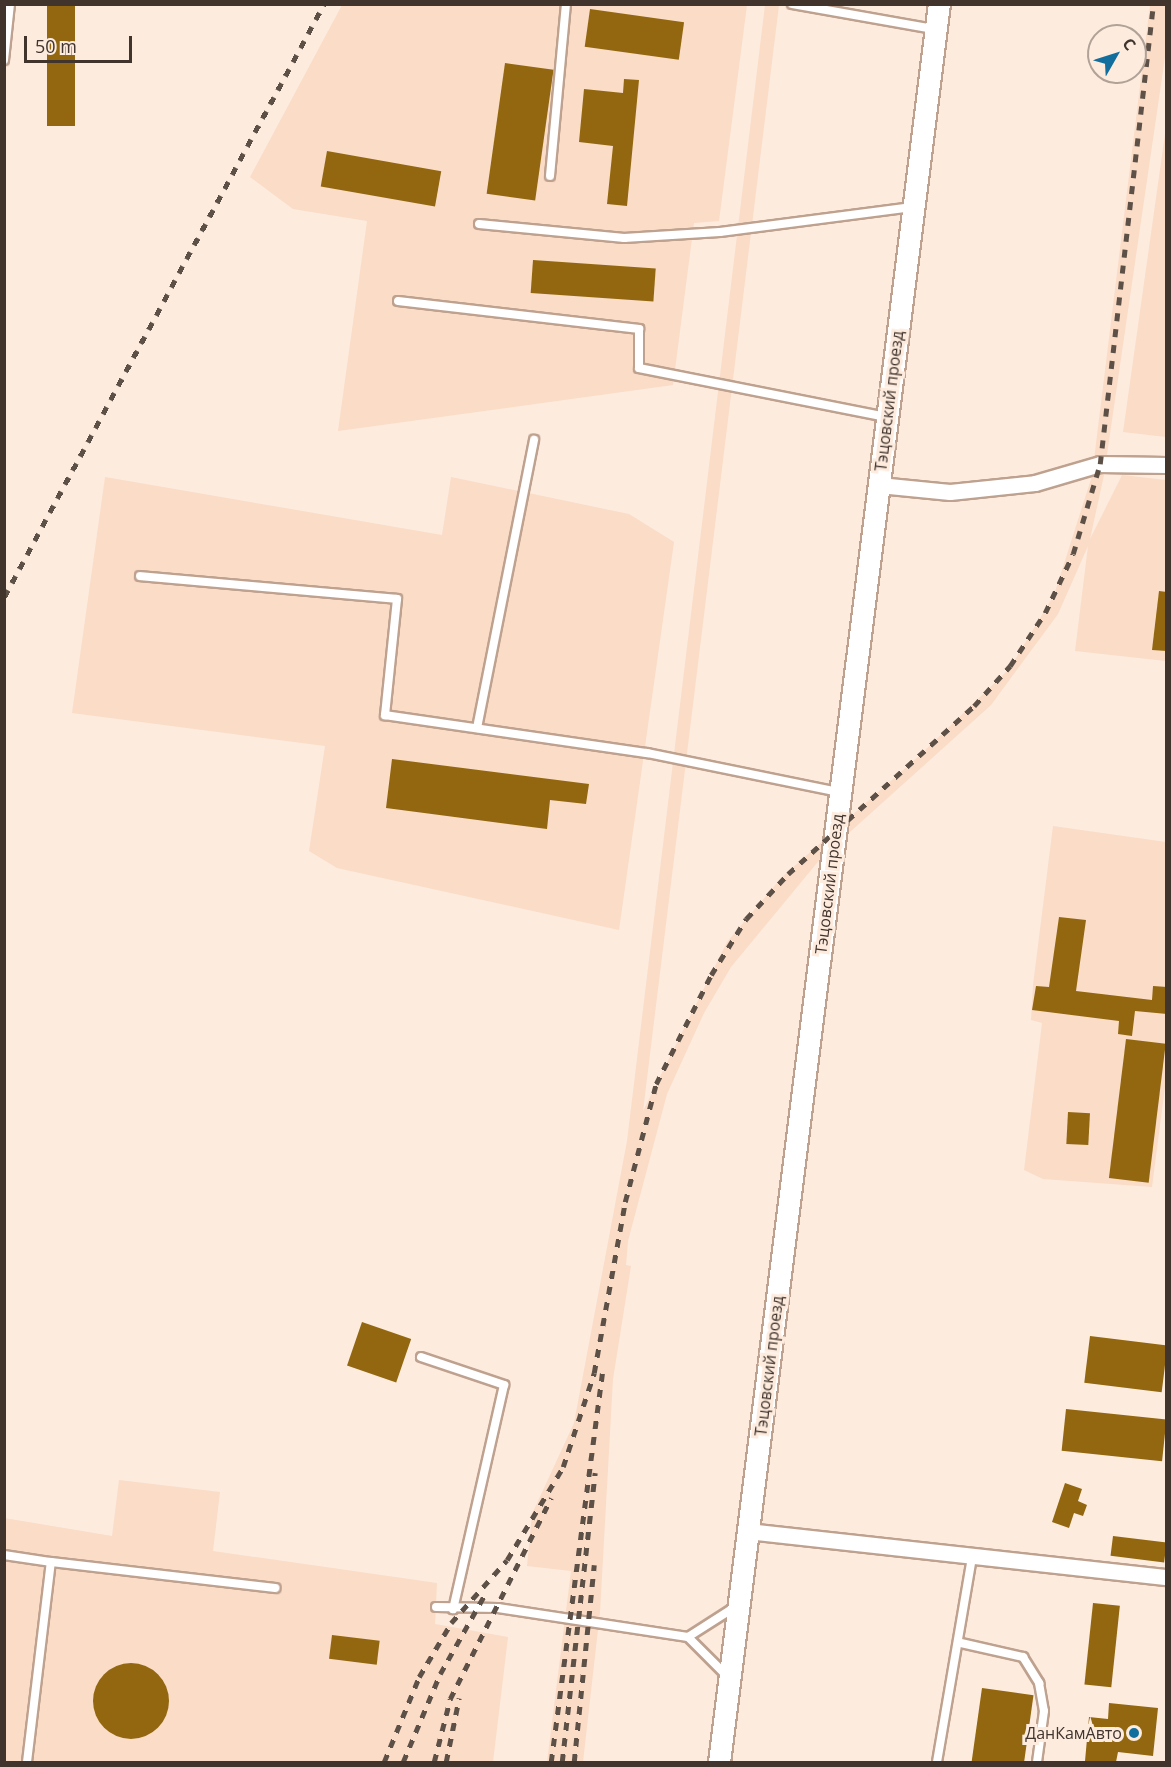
<!DOCTYPE html>
<meta charset="utf-8">
<style>
body{margin:0}
#map{position:relative;width:1171px;height:1767px;overflow:hidden;background:#fdebde;font-family:"Open Sans",sans-serif}
div>[style]{position:absolute}
.built>*{inset:0;background:#fadcc7}
.building>*{inset:0;background:#926710;transform-origin:0 0}
.round{border-radius:50%}
.roads{filter:drop-shadow(2px 0 #bea18e) drop-shadow(-2px 0 #bea18e) drop-shadow(0 2px #bea18e) drop-shadow(0 -2px #bea18e)}
.lane>*{height:8px;margin:-4px;padding:0 4px;transform-origin:4px;border-radius:4px;background:#fff}
.street>*{height:15px;margin:-7.5px;padding:0 7.5px;transform-origin:7.5px;border-radius:7.5px;background:#fff}
.secondary>*{height:21px;margin:-10.5px;padding:0 10.5px;transform-origin:10.5px;border-radius:10.5px;background:#fff}
.rail>*{height:4.5px;margin-top:-2.25px;transform-origin:0;background:repeating-linear-gradient(90deg,#5d5047 0 8px,transparent 0 16px)}
.dots>*{width:16px;height:16px;translate:-50% -50%;box-sizing:border-box;border:3px solid #fdebde;border-radius:50%}
span{translate:-50% -50%;white-space:nowrap;text-align:center;line-height:1.15;-webkit-text-stroke:6px #fdebde;paint-order:stroke}
.street-label{font-size:16px;color:#40342c}
.poi-label{font-size:16px;color:#40342c}
.right{translate:-100% -50%;text-align:right}
.frame{position:absolute;inset:0;border:6px solid #40342c;pointer-events:none}
.north{position:absolute;left:1087px;top:24px;width:60px;height:60px;box-sizing:border-box;background:#fdebde;border:2px solid #b1a297;border-radius:50%;rotate:51deg;font-size:16px;font-weight:700;line-height:24px;text-align:center;color:#40342c}
.north::after{content:'';display:block;margin:auto;width:21px;height:27px;background:#126f9d;clip-path:polygon(50% 0,100% 100%,50% 72%,0 100%)}
.scale{position:absolute;left:24px;top:36px;width:108px;height:27px;box-sizing:border-box;border:3px solid #40342c;border-top:0;padding-left:8px;font-size:18px;line-height:21px;white-space:nowrap;color:#40342c;-webkit-text-stroke:4px #fdebde;paint-order:stroke}
</style>
<div id="map">
<div class="built">
<i style="clip-path:polygon(342px 5px,747px 5px,719px 221px,694px 223px,673px 385px,338px 431px,367px 221px,293px 209px,250px 177px)"></i>
<i style="clip-path:polygon(765px 5px,779px 5px,643px 1111px,727px 942px,782px 877px,919px 756px,1010px 668px,1054px 595px,1092px 476px,1150px 5px,1166px 5px,1166px 50px,1104px 475px,1090px 539px,1122px 475px,1166px 480px,1166px 661px,1075px 651px,1088px 546px,1058px 614px,991px 705px,821px 858px,731px 967px,704px 1013px,667px 1094px,628px 1241px,626px 1265px,631px 1266px,613px 1379px,600px 1612px,583px 1762px,547px 1762px,571px 1571px,527px 1566px,532px 1514px,574px 1423px,627px 1141px)"></i>
<i style="clip-path:polygon(1166px 127px,1166px 437px,1123px 432px)"></i>
<i style="clip-path:polygon(105px 477px,442px 535px,451px 477px,629px 514px,674px 542px,619px 930px,337px 868px,309px 851px,325px 746px,72px 713px)"></i>
<i style="clip-path:polygon(1053px 826px,1166px 842px,1166px 1079px,1152px 1187px,1043px 1179px,1024px 1170px,1042px 1023px,1031px 1020px,1033px 985px)"></i>
<i style="clip-path:polygon(119px 1480px,220px 1492px,213px 1551px,437px 1583px,435px 1624px,508px 1637px,493px 1762px,5px 1762px,4px 1518px,112px 1536px)"></i>
</div>
<div class="building">
<i style="left:47px;top:4px;width:28px;height:122px"></i>
<i style="left:590px;top:9px;width:95px;height:38px;rotate:8deg"></i>
<i style="left:505px;top:63px;width:49px;height:132px;rotate:8deg"></i>
<i style="clip-path:polygon(624px 79px,639px 80px,627px 206px,607px 204px,613px 146px,579px 142px,584px 89px,623px 93px)"></i>
<i style="left:327px;top:151px;width:116px;height:36px;rotate:10deg"></i>
<i style="left:533px;top:260px;width:123px;height:33px;rotate:4deg"></i>
<i style="clip-path:polygon(1159px 591px,1167px 592px,1167px 651px,1152px 650px)"></i>
<i style="clip-path:polygon(392px 759px,589px 784px,586px 804px,550px 800px,547px 829px,386px 808px)"></i>
<i style="clip-path:polygon(1059px 917px,1086px 920px,1076px 991px,1152px 1000px,1153px 986px,1167px 987px,1167px 1014px,1135px 1011px,1132px 1036px,1118px 1034px,1119px 1021px,1032px 1010px,1036px 986px,1049px 987px)"></i>
<i style="left:1126px;top:1039px;width:40px;height:140px;rotate:7deg"></i>
<i style="left:1068px;top:1112px;width:22px;height:32px;rotate:3deg"></i>
<i style="left:362px;top:1322px;width:52px;height:46px;rotate:19deg"></i>
<i style="left:1090px;top:1336px;width:78px;height:47px;rotate:7deg"></i>
<i style="left:1066px;top:1409px;width:101px;height:42px;rotate:6deg"></i>
<i style="clip-path:polygon(1065px 1483px,1082px 1489px,1078px 1501px,1087px 1505px,1083px 1516px,1074px 1513px,1069px 1528px,1052px 1522px)"></i>
<i style="left:1113px;top:1536px;width:54px;height:20px;rotate:7deg"></i>
<i style="left:1093px;top:1603px;width:27px;height:82px;rotate:6deg"></i>
<i style="left:332px;top:1635px;width:48px;height:24px;rotate:7deg"></i>
<i class="round" style="left:93px;top:1663px;width:76px;height:76px"></i>
<i style="left:982px;top:1688px;width:52px;height:75px;rotate:8deg"></i>
<i style="clip-path:polygon(1109px 1703px,1158px 1708px,1153px 1756px,1118px 1752px,1116px 1762px,1085px 1761px,1089px 1717px,1108px 1719px)"></i>
</div>
<div class="roads">
<div class="lane">
<i style="left:792px;top:4px;width:144px;rotate:10deg"></i>
<i style="left:4px;top:60px;width:56px;rotate:-83.9deg"></i>
<i style="left:550px;top:176px;width:173px;rotate:-84.7deg"></i>
<i style="left:479px;top:224px;width:146px;rotate:5.5deg"></i>
<i style="left:624px;top:238px;width:96px;rotate:-3.6deg"></i>
<i style="left:720px;top:232px;width:194px;rotate:-7.4deg"></i>
<i style="left:398px;top:301px;width:243px;rotate:6.6deg"></i>
<i style="left:639px;top:329px;width:39px;rotate:90deg"></i>
<i style="left:639px;top:368px;width:252px;rotate:11.2deg"></i>
<i style="left:140px;top:576px;width:258px;rotate:5.1deg"></i>
<i style="left:397px;top:599px;width:117px;rotate:95.9deg"></i>
<i style="left:385px;top:715px;width:265px;rotate:8.3deg"></i>
<i style="left:647px;top:753px;width:196px;rotate:11.5deg"></i>
<i style="left:477px;top:728px;width:294px;rotate:-78.8deg"></i>
<i style="left:421px;top:1357px;width:88px;rotate:18.6deg"></i>
<i style="left:504px;top:1385px;width:230px;rotate:102.8deg"></i>
<i style="left:4px;top:1555px;width:48px;rotate:8.5deg"></i>
<i style="left:436px;top:1607px;width:62px;rotate:0.9deg"></i>
<i style="left:498px;top:1608px;width:192px;rotate:8.7deg"></i>
<i style="left:688px;top:1637px;width:54px;rotate:45deg"></i>
<i style="left:688px;top:1637px;width:56px;rotate:-32.6deg"></i>
<i style="left:961px;top:1643px;width:64px;rotate:12.7deg"></i>
<i style="left:1023px;top:1657px;width:31px;rotate:58deg"></i>
<i style="left:1039px;top:1683px;width:28px;rotate:80deg"></i>
<i style="left:1044px;top:1711px;width:51px;rotate:97.8deg"></i>
<i style="left:27px;top:1762px;width:201px;rotate:-83.2deg"></i>
<i style="left:51px;top:1562px;width:226px;rotate:6.6deg"></i>
<i style="left:937px;top:1762px;width:207px;rotate:-80.3deg"></i>
</div>
<div class="street">
<i style="left:879px;top:485px;width:71px;rotate:5.6deg"></i>
<i style="left:950px;top:492px;width:85px;rotate:-6deg"></i>
<i style="left:1035px;top:483px;width:68px;rotate:-16.3deg"></i>
<i style="left:1100px;top:464px;width:66px;rotate:0.9deg"></i>
<i style="left:748px;top:1531px;width:421px;rotate:6.3deg"></i>
</div>
<div class="secondary">
<i style="left:719px;top:1762px;width:1772px;rotate:-82.87deg"></i>
</div>
</div>
<div class="rail">
<i style="left:4px;top:597px;width:674px;rotate:-61.65deg"></i>
<i style="left:384px;top:1762px;width:92px;rotate:-67.6deg"></i>
<i style="left:419px;top:1677px;width:63px;rotate:-59.3deg"></i>
<i style="left:451px;top:1623px;width:84px;rotate:-48.4deg"></i>
<i style="left:507px;top:1560px;width:109px;rotate:-58.9deg"></i>
<i style="left:563px;top:1467px;width:99px;rotate:-71.7deg"></i>
<i style="left:594px;top:1373px;width:174px;rotate:-79.7deg"></i>
<i style="left:625px;top:1202px;width:122px;rotate:-75.3deg"></i>
<i style="left:656px;top:1084px;width:122px;rotate:-63.2deg"></i>
<i style="left:711px;top:975px;width:66px;rotate:-58deg"></i>
<i style="left:746px;top:919px;width:62px;rotate:-47deg"></i>
<i style="left:788px;top:874px;width:251px;rotate:-42.1deg"></i>
<i style="left:974px;top:706px;width:54px;rotate:-48deg"></i>
<i style="left:1010px;top:666px;width:64px;rotate:-56.6deg"></i>
<i style="left:1045px;top:613px;width:65px;rotate:-64.6deg"></i>
<i style="left:1073px;top:554px;width:94px;rotate:-73.3deg"></i>
<i style="left:1100px;top:464px;width:463px;rotate:-83.4deg"></i>
<i style="left:403px;top:1762px;width:95px;rotate:-67.2deg"></i>
<i style="left:440px;top:1674px;width:90px;rotate:-60.6deg"></i>
<i style="left:434px;top:1762px;width:65px;rotate:-75.7deg"></i>
<i style="left:450px;top:1699px;width:225px;rotate:-63.3deg"></i>
<i style="left:446px;top:1762px;width:65px;rotate:-78.5deg"></i>
<i style="left:551px;top:1762px;width:392px;rotate:-82.5deg"></i>
<i style="left:562px;top:1762px;width:291px;rotate:-83.5deg"></i>
<i style="left:574px;top:1762px;width:198px;rotate:-84.2deg"></i>
</div>
<div class="dots">
<i style="left:1134px;top:1733px;background:#126f9d"></i>
</div>
<div class="street-label">
<span style="left:889px;top:401px;rotate:-83deg">Тэцовский проезд</span>
<span style="left:829px;top:884px;rotate:-83deg">Тэцовский проезд</span>
<span style="left:769px;top:1366px;rotate:-83deg">Тэцовский проезд</span>
</div>
<div class="poi-label">
<span class="right" style="left:1122px;top:1733px">ДанКамАвто</span>
</div>
<div class="frame"></div>
<div class="north">С</div>
<div class="scale">50 m</div>
</div>
